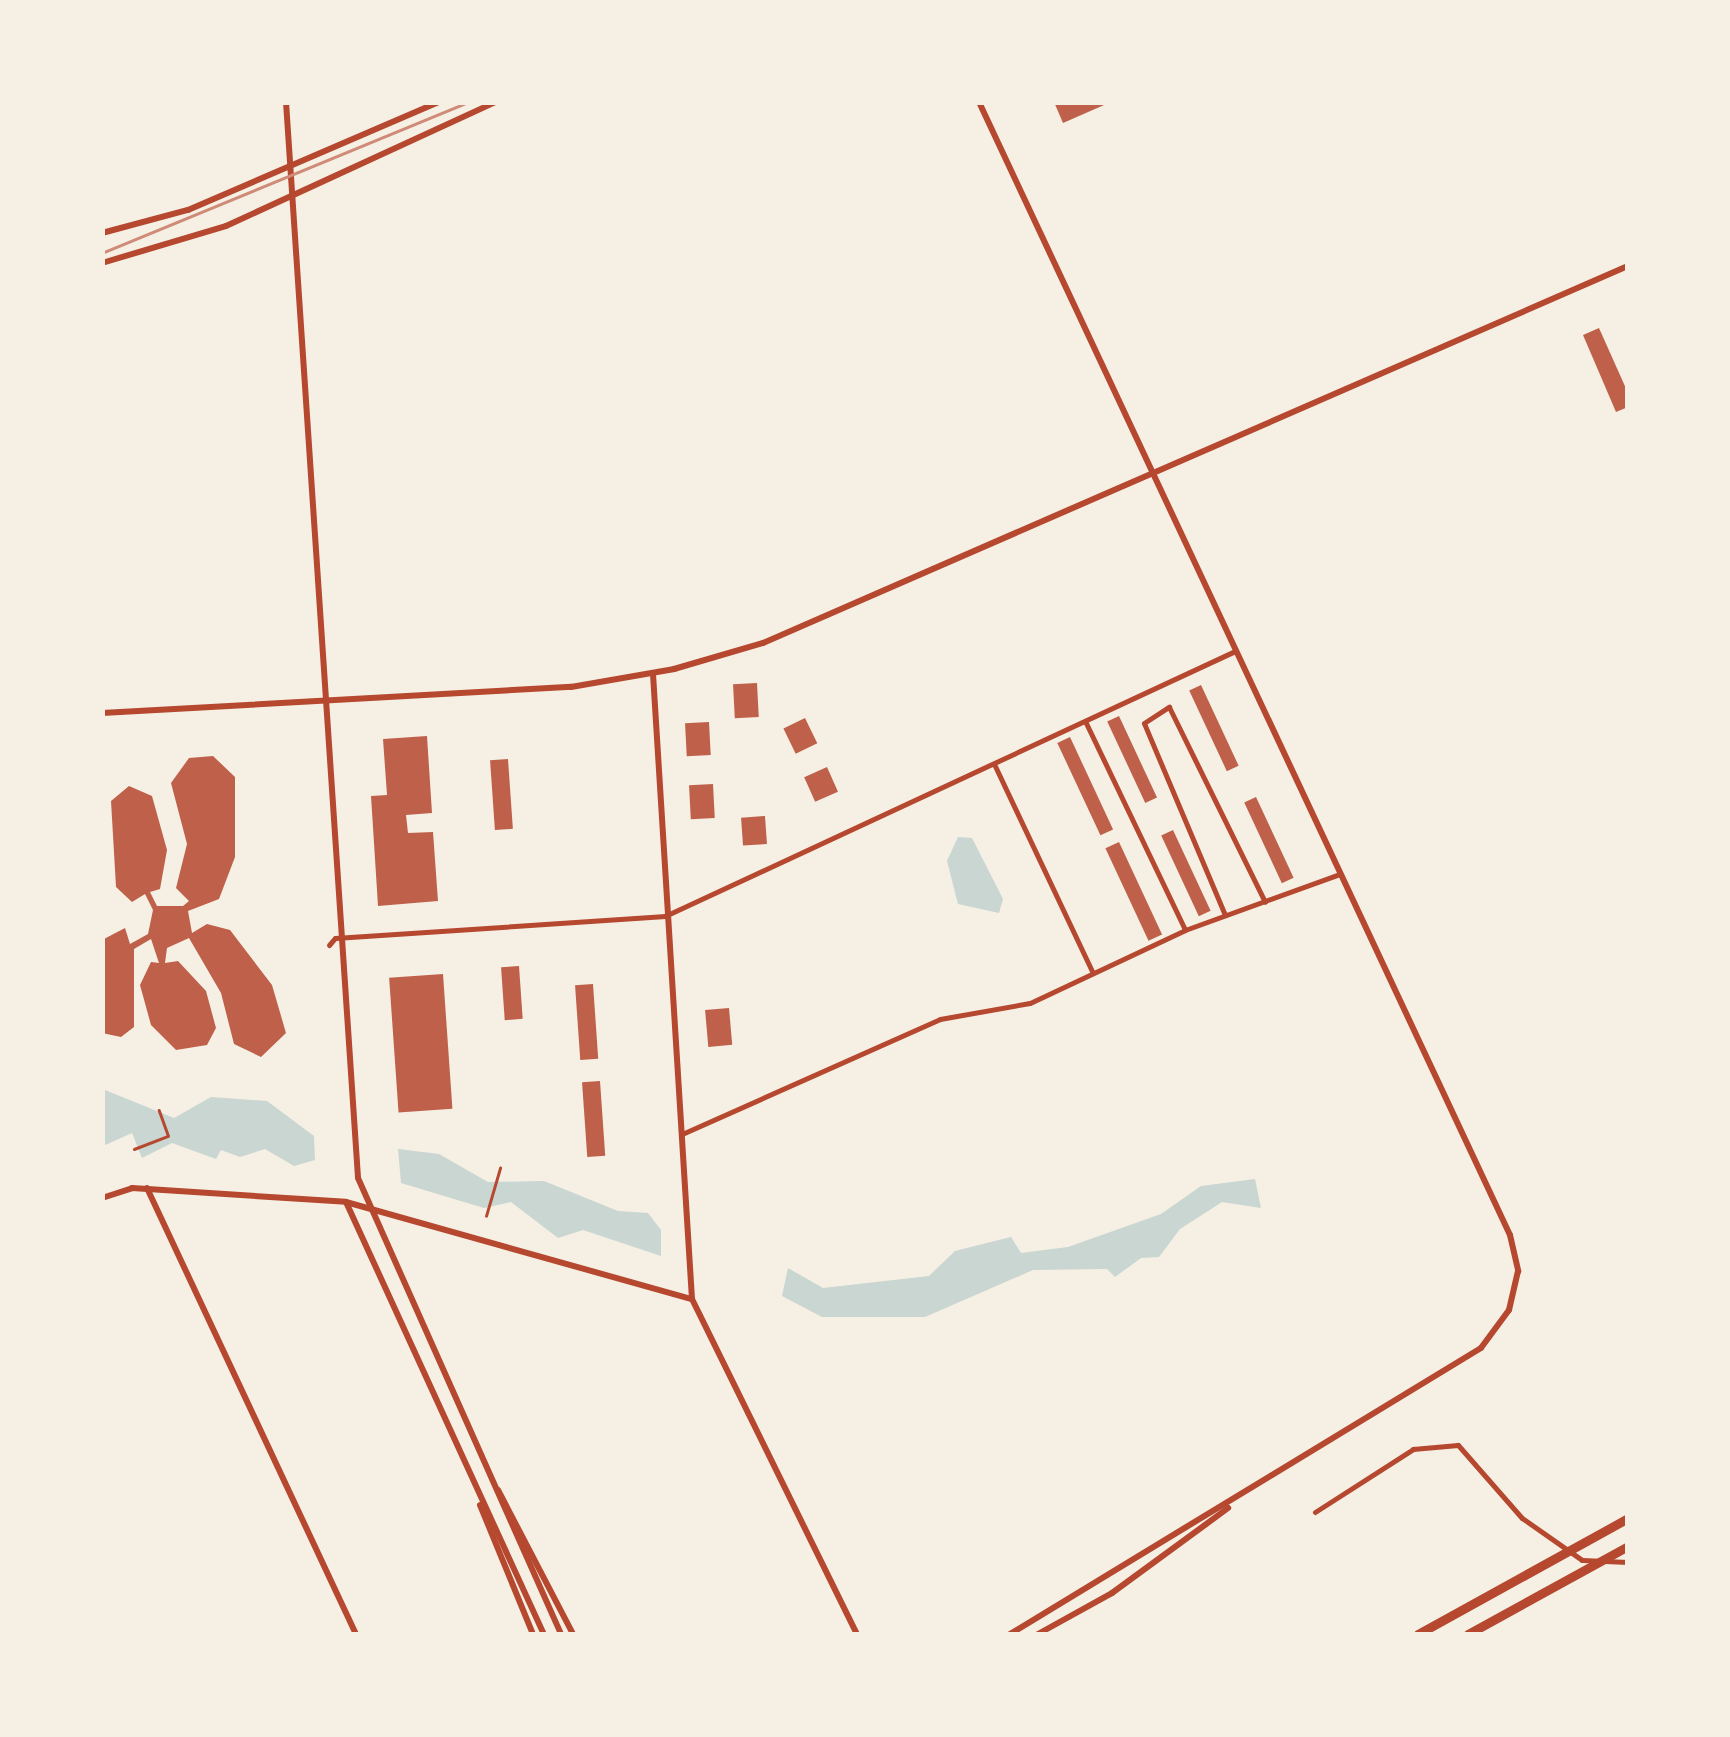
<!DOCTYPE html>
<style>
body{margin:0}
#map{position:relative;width:1730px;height:1737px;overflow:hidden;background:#f6efe4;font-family:"PT Sans",sans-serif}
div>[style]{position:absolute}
.water>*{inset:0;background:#c9d6d2}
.building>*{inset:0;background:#bf614a;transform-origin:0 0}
.path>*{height:2.5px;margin:-1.25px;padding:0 1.25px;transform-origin:1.25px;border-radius:1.25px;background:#b5482f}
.minor>*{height:5px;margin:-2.5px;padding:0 2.5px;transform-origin:2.5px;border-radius:2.5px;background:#b5482f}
.tertiary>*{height:6px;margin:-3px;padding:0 3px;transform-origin:3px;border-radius:3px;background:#b5482f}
.motorway>*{height:9px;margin:-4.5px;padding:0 4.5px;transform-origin:4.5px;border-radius:4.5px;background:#b5482f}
.tram>*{height:2.5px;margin:-1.25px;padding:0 1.25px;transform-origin:1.25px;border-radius:1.25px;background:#cf8b77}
span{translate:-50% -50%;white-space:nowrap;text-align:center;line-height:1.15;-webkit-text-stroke:8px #f6efe4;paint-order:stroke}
.frame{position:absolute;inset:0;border:105px solid #f6efe4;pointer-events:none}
</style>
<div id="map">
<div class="water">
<i style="clip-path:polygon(958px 837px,972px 838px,1003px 899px,999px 913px,958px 904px,947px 861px)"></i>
<i style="clip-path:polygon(105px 1090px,174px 1118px,211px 1097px,267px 1101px,314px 1136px,315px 1160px,294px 1166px,265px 1149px,240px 1157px,221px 1150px,216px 1159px,172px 1143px,142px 1158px,132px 1133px,103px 1146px)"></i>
<i style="clip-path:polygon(398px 1149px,439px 1154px,488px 1182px,544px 1181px,618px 1211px,648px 1213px,661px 1230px,661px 1256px,583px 1230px,558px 1238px,511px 1202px,484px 1208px,401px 1183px)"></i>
<i style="clip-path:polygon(1255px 1179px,1261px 1208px,1222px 1202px,1180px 1229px,1159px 1257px,1141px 1258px,1115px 1277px,1107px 1269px,1033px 1270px,925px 1317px,822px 1317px,782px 1296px,788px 1268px,823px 1288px,929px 1276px,955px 1251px,1011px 1237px,1021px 1253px,1068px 1247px,1161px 1214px,1201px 1186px)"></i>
</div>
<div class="building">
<i style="clip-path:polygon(1054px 102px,1111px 102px,1063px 123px)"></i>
<i style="clip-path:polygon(1599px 328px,1628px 393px,1628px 407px,1616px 412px,1583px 335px)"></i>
<i style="left:757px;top:683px;width:34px;height:24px;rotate:87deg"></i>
<i style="left:1201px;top:685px;width:89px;height:13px;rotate:65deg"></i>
<i style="left:1119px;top:716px;width:90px;height:13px;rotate:65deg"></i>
<i style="left:805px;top:718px;width:28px;height:24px;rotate:64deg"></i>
<i style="left:709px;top:722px;width:33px;height:24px;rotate:87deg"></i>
<i style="clip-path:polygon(427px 736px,432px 813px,406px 815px,408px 833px,433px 832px,438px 901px,378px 906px,371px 796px,387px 795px,383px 739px)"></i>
<i style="left:1070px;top:737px;width:102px;height:14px;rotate:65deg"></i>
<i style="clip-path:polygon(213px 756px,235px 777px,235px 857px,219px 899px,188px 911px,192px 933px,207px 924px,230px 930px,272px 985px,286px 1033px,261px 1057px,234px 1044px,221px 993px,189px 938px,167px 948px,165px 963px,178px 961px,206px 991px,216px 1028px,207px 1045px,176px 1050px,151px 1025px,140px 985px,151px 962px,159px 963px,151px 939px,134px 949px,134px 1027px,121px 1037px,102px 1033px,102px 940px,125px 928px,130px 944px,148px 934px,153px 910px,145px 894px,132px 902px,116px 887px,111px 801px,129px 786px,152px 796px,167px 850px,160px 889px,150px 892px,157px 906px,183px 906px,189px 901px,176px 888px,187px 844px,171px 783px,189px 758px)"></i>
<i style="left:508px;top:759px;width:70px;height:18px;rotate:86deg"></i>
<i style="left:827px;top:767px;width:27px;height:25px;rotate:66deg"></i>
<i style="left:713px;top:784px;width:34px;height:24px;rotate:87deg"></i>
<i style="left:1256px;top:797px;width:89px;height:13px;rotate:65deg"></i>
<i style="left:765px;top:816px;width:28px;height:24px;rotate:86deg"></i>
<i style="left:1173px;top:830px;width:89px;height:13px;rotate:65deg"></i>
<i style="left:1119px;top:842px;width:102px;height:15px;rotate:65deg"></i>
<i style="left:519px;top:966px;width:53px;height:18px;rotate:86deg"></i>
<i style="left:443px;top:974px;width:135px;height:54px;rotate:86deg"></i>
<i style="left:593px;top:984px;width:75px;height:18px;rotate:86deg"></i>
<i style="left:729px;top:1008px;width:37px;height:24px;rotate:85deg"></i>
<i style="left:600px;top:1081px;width:75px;height:18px;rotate:86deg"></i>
</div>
<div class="path">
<i style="left:134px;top:1149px;width:36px;rotate:-21deg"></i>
<i style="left:168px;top:1136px;width:27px;rotate:-110deg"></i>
<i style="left:486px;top:1216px;width:50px;rotate:-73.7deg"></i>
</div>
<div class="minor">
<i style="left:1086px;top:723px;width:229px;rotate:64.4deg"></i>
<i style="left:995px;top:766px;width:229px;rotate:64.7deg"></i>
<i style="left:1225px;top:915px;width:208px;rotate:-112.9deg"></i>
<i style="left:1144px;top:723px;width:30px;rotate:-33deg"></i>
<i style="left:1169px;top:707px;width:217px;rotate:63.8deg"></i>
<i style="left:329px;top:945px;width:9px;rotate:-49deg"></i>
<i style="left:335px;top:938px;width:331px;rotate:-3.8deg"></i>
<i style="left:665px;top:916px;width:629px;rotate:-24.93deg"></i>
<i style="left:682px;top:1134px;width:282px;rotate:-24deg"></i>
<i style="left:940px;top:1019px;width:91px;rotate:-10.1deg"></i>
<i style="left:1030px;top:1003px;width:171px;rotate:-25.2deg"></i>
<i style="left:1185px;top:930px;width:165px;rotate:-19.9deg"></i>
<i style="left:1315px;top:1512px;width:117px;rotate:-32.7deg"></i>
<i style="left:1413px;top:1449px;width:45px;rotate:-5.1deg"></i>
<i style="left:1458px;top:1445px;width:97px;rotate:48.8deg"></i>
<i style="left:1522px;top:1518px;width:73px;rotate:35deg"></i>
<i style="left:1582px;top:1560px;width:46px;rotate:2.5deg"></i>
</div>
<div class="tertiary">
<i style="left:286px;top:102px;width:1078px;rotate:86.17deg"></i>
<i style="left:358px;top:1178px;width:499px;rotate:66deg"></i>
<i style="left:979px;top:102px;width:1251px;rotate:64.89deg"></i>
<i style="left:1510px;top:1235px;width:37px;rotate:77deg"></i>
<i style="left:1518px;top:1271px;width:40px;rotate:103deg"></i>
<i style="left:1509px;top:1310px;width:47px;rotate:126.4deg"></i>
<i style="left:1481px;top:1348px;width:551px;rotate:148.73deg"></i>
<i style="left:102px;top:233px;width:89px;rotate:-15deg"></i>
<i style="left:188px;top:210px;width:273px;rotate:-23.3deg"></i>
<i style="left:102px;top:263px;width:129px;rotate:-16.6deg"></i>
<i style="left:226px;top:226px;width:297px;rotate:-24.7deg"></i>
<i style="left:653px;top:674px;width:626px;rotate:86.43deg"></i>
<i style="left:692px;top:1299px;width:373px;rotate:63.8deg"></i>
<i style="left:102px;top:713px;width:470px;rotate:-3.2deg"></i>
<i style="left:571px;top:687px;width:105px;rotate:-9.9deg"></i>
<i style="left:674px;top:669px;width:93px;rotate:-16.3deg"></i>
<i style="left:763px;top:643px;width:944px;rotate:-23.55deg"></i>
<i style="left:147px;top:1188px;width:493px;rotate:64.9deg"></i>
<i style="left:102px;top:1198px;width:32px;rotate:-18deg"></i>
<i style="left:132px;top:1188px;width:214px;rotate:3.7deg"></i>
<i style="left:346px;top:1202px;width:359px;rotate:15.7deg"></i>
<i style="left:346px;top:1202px;width:475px;rotate:65.4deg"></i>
<i style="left:498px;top:1490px;width:162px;rotate:62.5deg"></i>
<i style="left:480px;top:1505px;width:139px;rotate:67.7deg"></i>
<i style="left:1038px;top:1634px;width:85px;rotate:-29deg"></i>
<i style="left:1112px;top:1593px;width:144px;rotate:-36.2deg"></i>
</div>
<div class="motorway">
<i style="left:1418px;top:1634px;width:240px;rotate:-28.9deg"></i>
<i style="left:1468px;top:1634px;width:183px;rotate:-28.8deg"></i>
</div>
<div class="tram">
<i style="left:102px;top:253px;width:396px;rotate:-22.4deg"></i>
</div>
<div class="frame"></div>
</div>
